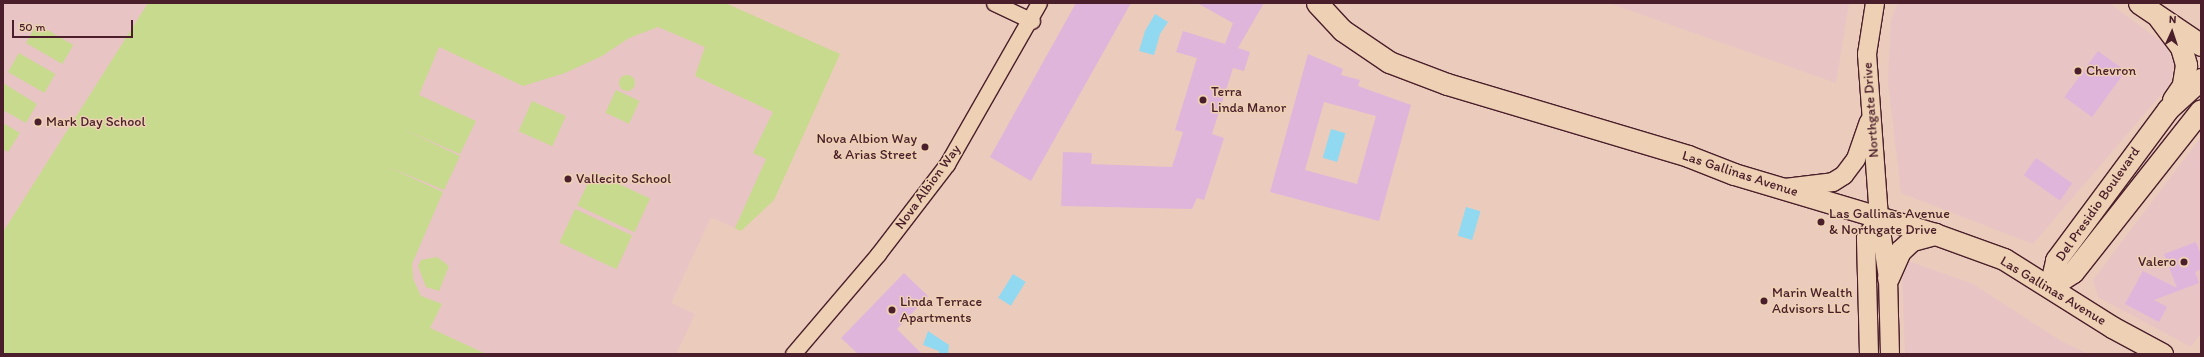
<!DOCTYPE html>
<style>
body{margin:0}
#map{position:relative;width:2204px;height:357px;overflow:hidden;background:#ebcbbc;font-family:Itim,sans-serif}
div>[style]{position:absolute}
.built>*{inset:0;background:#e8c4c5}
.green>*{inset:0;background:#c8da8e;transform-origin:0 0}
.round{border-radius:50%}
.water>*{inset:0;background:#90d9f1;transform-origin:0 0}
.building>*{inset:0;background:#e0b5db;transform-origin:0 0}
.roads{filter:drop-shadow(1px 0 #4a1f2b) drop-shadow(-1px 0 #4a1f2b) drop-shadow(0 1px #4a1f2b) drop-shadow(0 -1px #4a1f2b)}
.minor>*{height:15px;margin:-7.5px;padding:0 7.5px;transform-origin:7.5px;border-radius:7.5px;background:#eed1b4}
.tertiary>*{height:18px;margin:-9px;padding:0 9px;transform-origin:9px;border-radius:9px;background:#eed1b4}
.secondary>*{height:21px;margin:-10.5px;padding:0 10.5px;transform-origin:10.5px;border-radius:10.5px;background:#eed1b4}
.dots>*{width:11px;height:11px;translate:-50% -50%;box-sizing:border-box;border:2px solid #eed1b4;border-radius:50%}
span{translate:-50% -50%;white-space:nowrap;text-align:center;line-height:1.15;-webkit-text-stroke:3px #eed1b4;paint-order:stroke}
.poi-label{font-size:14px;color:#4a1f2b}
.left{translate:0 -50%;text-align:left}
.right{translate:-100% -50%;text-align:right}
.street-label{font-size:14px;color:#4a1f2b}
.frame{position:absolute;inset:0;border:4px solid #4a1f2b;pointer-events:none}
.north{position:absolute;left:2152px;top:12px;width:40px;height:40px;-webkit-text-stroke:3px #eed1b4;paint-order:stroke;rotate:3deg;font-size:11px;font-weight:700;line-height:16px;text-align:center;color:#4a1f2b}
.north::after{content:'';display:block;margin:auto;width:14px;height:18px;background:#4a1f2b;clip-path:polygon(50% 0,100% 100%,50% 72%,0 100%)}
.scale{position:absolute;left:12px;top:20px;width:121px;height:18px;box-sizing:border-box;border:2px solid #4a1f2b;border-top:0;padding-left:5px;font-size:12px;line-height:14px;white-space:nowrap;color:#4a1f2b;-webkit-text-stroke:3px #eed1b4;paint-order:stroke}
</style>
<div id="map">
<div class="built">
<i style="clip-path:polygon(3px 3px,148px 3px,3px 232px)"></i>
<i style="clip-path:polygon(1609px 3px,1849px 3px,1836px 83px)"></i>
<i style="clip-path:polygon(1897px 3px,2109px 3px,2166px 45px,2174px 64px,2170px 84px,2033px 244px,1901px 193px,1888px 81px,1891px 20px)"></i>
<i style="clip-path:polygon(658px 27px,705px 47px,695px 76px,773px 112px,754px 153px,767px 159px,735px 228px,711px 217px,671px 303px,695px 314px,676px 354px,486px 354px,430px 328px,442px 304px,421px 296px,413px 279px,412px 264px,427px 226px,370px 200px,439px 47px,523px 86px,602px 56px,629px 38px)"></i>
<i style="clip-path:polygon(2201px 137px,2201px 333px,2191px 347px,2098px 297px,2093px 280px)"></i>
<i style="clip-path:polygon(1908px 261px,1973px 284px,2061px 341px,2088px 354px,1905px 354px,1902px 272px)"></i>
</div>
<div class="green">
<i style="clip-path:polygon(148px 3px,725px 3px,840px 54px,774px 200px,741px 231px,735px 228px,766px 159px,753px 153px,773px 112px,695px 76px,705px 47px,658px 27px,629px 38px,602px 56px,565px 73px,523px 86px,439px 47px,419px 95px,476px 121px,460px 154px,403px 129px,460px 156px,444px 190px,386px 166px,443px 192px,412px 264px,413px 279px,421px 296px,442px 304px,430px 328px,486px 354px,3px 354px,3px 232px)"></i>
<i style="left:37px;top:24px;width:42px;height:22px;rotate:30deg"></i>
<i style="left:19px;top:53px;width:42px;height:22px;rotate:30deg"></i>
<i class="round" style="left:619px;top:75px;width:16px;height:16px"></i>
<i style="clip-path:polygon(3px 83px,37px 104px,26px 123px,3px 110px)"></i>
<i style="left:616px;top:90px;width:26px;height:25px;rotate:25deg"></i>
<i style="left:532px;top:101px;width:37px;height:33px;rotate:24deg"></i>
<i style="clip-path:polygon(3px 123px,20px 133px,8px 152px,3px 149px)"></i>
<i style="left:593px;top:172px;width:63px;height:37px;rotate:25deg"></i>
<i style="left:575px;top:209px;width:63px;height:37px;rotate:25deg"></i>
<i style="clip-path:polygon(437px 257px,449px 266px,439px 291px,426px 287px,418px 266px,421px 260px)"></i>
</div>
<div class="water">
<i style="clip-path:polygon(1155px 14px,1168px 22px,1160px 34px,1154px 55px,1139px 51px,1145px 31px)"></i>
<i style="left:1331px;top:129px;width:15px;height:30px;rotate:16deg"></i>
<i style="left:1466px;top:207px;width:15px;height:30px;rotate:16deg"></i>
<i style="left:1013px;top:274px;width:15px;height:28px;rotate:32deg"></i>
<i style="clip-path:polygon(928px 331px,949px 345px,948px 354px,939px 354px,939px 351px,923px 345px)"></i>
</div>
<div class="building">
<i style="clip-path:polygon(1076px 3px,1131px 3px,1031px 181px,990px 157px)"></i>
<i style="clip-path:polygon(1197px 3px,1264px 3px,1238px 48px,1250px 52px,1244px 71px,1233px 68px,1212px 134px,1224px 138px,1204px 200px,1197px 198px,1192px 209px,1061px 206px,1063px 152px,1092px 153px,1091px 164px,1172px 167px,1183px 132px,1175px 130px,1197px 58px,1176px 52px,1183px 31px,1225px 44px,1233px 23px)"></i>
<i style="left:2098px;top:51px;width:34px;height:57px;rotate:36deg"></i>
<i style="clip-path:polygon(evenodd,1308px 54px,1343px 69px,1341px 75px,1360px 80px,1358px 86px,1411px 105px,1379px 221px,1270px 192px,1308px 54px,1324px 102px,1376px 116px,1357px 184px,1305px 170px,1324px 102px)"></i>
<i style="left:2036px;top:158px;width:44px;height:21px;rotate:35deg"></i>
<i style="clip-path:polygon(2196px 242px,2201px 255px,2201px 269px,2195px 272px,2199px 283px,2154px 300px,2167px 307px,2159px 322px,2125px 304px,2143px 271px,2177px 288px,2164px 254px)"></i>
<i style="clip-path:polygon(904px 273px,928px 296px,897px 329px,922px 354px,858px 354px,841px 338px)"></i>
</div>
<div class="roads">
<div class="minor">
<i style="left:994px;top:3px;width:42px;rotate:25.3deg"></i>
<i style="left:793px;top:354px;width:131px;rotate:-49.6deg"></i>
<i style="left:878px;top:254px;width:113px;rotate:-52.5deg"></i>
<i style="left:947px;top:164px;width:185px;rotate:-60.3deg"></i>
</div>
<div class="tertiary">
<i style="left:1875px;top:3px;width:52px;rotate:98.9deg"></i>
<i style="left:1867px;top:54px;width:163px;rotate:85.8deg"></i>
<i style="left:1879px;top:217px;width:62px;rotate:81.6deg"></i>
<i style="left:1888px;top:278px;width:76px;rotate:88.5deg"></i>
<i style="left:1785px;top:188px;width:48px;rotate:-7.1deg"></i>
<i style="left:1833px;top:182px;width:13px;rotate:-32deg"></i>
<i style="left:1844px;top:175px;width:20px;rotate:-53deg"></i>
<i style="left:1856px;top:159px;width:39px;rotate:-71deg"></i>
<i style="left:1869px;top:354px;width:116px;rotate:-91.5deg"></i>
<i style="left:1866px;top:238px;width:25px;rotate:-58deg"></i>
</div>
<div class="secondary">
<i style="left:1317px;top:3px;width:37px;rotate:47deg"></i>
<i style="left:1342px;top:30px;width:57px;rotate:34.2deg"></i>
<i style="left:1389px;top:62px;width:62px;rotate:20.8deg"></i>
<i style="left:1447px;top:84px;width:252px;rotate:16.6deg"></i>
<i style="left:1688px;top:156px;width:49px;rotate:21.4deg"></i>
<i style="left:1734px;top:174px;width:210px;rotate:16.6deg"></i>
<i style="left:1935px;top:234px;width:73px;rotate:19.9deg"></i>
<i style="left:2004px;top:259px;width:128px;rotate:32.2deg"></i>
<i style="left:2112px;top:327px;width:57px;rotate:28.4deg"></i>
<i style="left:2139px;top:3px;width:75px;rotate:34.1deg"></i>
<i style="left:2159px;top:18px;width:36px;rotate:53deg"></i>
<i style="left:2181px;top:47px;width:19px;rotate:74deg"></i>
<i style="left:2186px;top:65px;width:20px;rotate:99deg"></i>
<i style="left:2183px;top:85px;width:18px;rotate:124deg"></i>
<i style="left:1888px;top:278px;width:30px;rotate:-66deg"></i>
<i style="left:1900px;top:251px;width:16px;rotate:-43deg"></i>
<i style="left:1912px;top:240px;width:24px;rotate:-15deg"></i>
<i style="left:2050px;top:287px;width:28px;rotate:-77deg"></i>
<i style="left:2056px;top:260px;width:188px;rotate:-53.4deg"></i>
<i style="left:2168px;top:109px;width:45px;rotate:-42.3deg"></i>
<i style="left:2050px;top:287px;width:27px;rotate:-33deg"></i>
<i style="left:2073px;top:272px;width:206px;rotate:-51.7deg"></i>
</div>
</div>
<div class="dots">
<i style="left:2078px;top:71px;background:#4a1f2b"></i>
<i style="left:1203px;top:100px;background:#4a1f2b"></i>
<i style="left:38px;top:122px;background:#4a1f2b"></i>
<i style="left:925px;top:147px;background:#4a1f2b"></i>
<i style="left:568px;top:179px;background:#4a1f2b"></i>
<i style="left:1821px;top:222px;background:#4a1f2b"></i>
<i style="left:2184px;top:262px;background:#4a1f2b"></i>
<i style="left:1764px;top:301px;background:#4a1f2b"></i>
<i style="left:892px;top:310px;background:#4a1f2b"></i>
</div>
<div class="poi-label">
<span class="left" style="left:2086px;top:71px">Chevron</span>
<span class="left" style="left:1211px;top:100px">Terra<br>Linda Manor</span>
<span class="left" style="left:46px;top:122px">Mark Day School</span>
<span class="right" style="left:917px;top:147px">Nova Albion Way<br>&amp; Arias Street</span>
<span class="left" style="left:576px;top:179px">Vallecito School</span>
<span class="left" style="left:1829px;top:222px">Las Gallinas Avenue<br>&amp; Northgate Drive</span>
<span class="right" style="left:2176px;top:262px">Valero</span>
<span class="left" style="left:1772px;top:301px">Marin Wealth<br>Advisors LLC</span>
<span class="left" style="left:900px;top:310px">Linda Terrace<br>Apartments</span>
</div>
<div class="street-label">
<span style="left:1871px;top:110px;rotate:-94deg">Northgate Drive</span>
<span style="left:1740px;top:174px;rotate:18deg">Las Gallinas Avenue</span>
<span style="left:928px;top:187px;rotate:-54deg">Nova Albion Way</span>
<span style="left:2098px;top:204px;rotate:-55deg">Del Presidio Boulevard</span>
<span style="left:2053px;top:291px;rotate:31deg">Las Gallinas Avenue</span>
</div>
<div class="frame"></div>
<div class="north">N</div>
<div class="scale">50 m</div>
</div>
